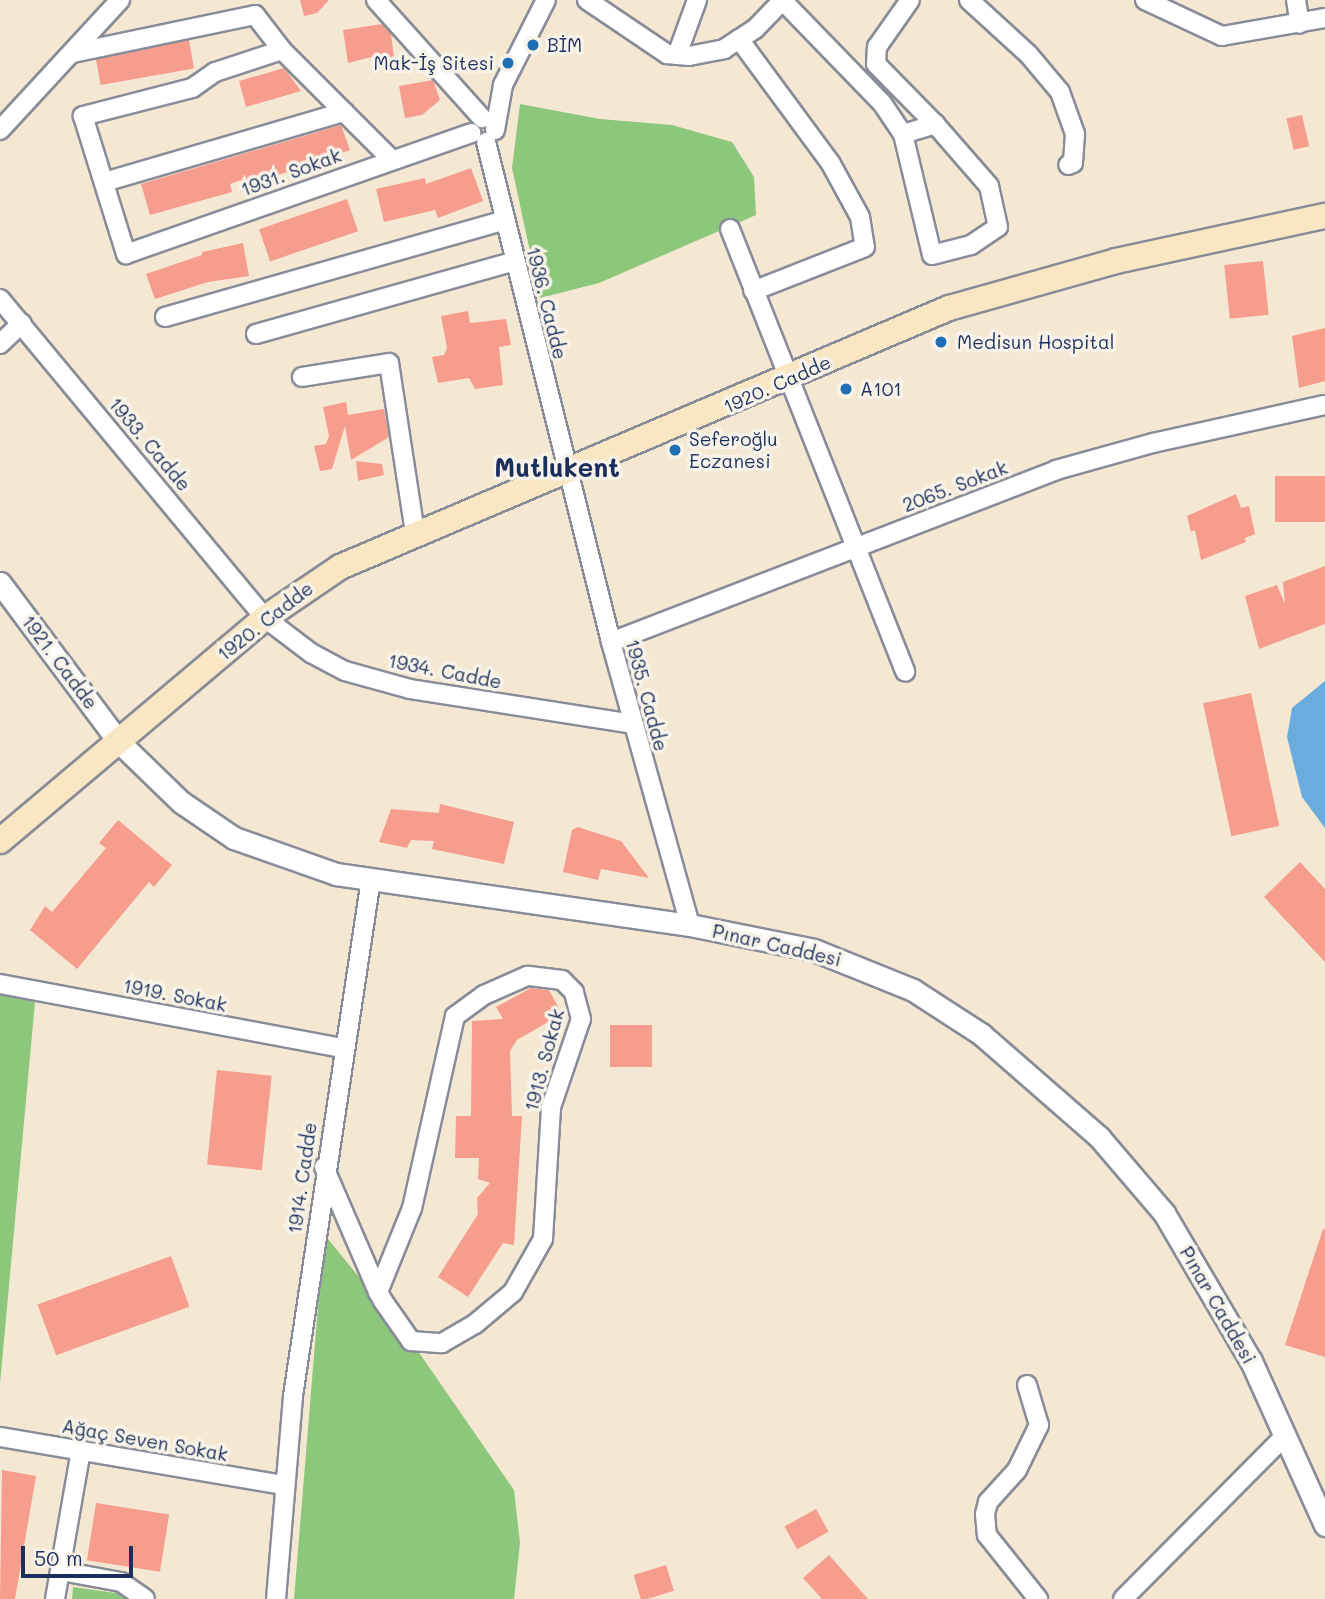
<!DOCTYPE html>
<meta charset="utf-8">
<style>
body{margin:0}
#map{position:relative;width:1325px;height:1599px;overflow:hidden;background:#f5e8d3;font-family:Mali,sans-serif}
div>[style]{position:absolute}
.green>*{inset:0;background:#8cc77c}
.water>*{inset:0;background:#6aacde}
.building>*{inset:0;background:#f69d8e;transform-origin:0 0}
.roads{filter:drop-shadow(2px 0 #888c98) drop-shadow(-2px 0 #888c98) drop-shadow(0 2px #888c98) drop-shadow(0 -2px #888c98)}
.minor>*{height:18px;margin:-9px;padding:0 9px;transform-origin:9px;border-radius:9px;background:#fff}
.tertiary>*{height:21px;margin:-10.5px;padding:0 10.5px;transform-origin:10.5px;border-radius:10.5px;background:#fff}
.secondary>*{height:24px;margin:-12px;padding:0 12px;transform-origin:12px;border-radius:12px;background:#f9e7c3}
.dots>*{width:19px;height:19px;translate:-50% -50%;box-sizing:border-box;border:4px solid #f7f3e8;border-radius:50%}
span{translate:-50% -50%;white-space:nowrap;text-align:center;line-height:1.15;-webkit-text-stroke:7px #f7f3e8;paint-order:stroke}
.poi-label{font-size:19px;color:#1b2f5e}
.left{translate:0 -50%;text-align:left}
.right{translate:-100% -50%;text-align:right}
.street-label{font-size:19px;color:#1b2f5e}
.district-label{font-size:26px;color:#1b2f5e;font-weight:700}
.scale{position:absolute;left:21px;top:1546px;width:112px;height:32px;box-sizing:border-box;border:4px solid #1b2f5e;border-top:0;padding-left:9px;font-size:21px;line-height:24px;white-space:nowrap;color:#1b2f5e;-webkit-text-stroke:5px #f7f3e8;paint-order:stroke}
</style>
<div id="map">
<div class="green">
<i style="clip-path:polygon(520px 104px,600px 119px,672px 125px,732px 142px,754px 177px,756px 215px,599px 283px,540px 298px,512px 168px)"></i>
<i style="clip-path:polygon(0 984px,36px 991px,0 1384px)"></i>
<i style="clip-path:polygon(324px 1234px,411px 1341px,514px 1490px,520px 1543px,514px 1599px,294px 1599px)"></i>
<i style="clip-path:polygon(73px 1587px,137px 1596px,136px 1599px,72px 1599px)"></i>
</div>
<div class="water">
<i style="clip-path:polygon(1325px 681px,1325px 828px,1302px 797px,1287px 737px,1292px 708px)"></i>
</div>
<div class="building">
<i style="clip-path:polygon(300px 0,329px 0,317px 13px,304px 16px)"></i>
<i style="clip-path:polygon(382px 24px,391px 34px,394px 57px,383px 62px,379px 55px,348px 63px,343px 30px)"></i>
<i style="left:189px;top:40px;width:29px;height:95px;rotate:80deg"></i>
<i style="clip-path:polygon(284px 68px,301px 91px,246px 107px,239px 81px)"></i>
<i style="clip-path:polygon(433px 80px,440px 100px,422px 115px,405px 118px,399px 86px)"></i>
<i style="left:1302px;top:115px;width:32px;height:16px;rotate:77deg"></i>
<i style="clip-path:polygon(341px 125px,350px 150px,244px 187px,241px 180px,230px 184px,232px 192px,150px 215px,141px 184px)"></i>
<i style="clip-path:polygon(471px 168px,483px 201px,438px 218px,435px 210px,384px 222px,376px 189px,425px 178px,426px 184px)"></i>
<i style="left:347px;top:199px;width:34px;height:93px;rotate:71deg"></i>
<i style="clip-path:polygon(243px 243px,249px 276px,208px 282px,155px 299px,146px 274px,202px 255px,202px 252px)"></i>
<i style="left:1263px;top:261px;width:54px;height:39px;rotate:84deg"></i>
<i style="clip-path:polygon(468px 311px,470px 323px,506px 319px,511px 345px,499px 347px,503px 385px,475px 389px,469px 378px,438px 383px,432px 357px,444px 355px,447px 348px,441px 316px)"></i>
<i style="clip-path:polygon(1325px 328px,1325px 381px,1299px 388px,1292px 336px)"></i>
<i style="clip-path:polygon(346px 402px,348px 415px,384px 409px,389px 437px,351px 460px,345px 426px,332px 469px,320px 471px,314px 446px,326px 444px,329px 436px,323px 407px)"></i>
<i style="clip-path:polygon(356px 461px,382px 464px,384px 475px,358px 481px)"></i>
<i style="left:1325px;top:476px;width:46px;height:50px;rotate:90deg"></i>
<i style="clip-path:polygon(1236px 494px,1241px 508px,1249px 506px,1255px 534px,1245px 538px,1246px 542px,1201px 560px,1195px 530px,1191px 532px,1187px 516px)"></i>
<i style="clip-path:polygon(1325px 566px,1325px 624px,1259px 649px,1245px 596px,1277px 585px,1285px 604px,1283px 582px)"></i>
<i style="left:1251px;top:693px;width:136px;height:49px;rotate:78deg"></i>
<i style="clip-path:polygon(440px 804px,514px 822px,504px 864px,432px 849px,434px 841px,411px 840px,407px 848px,379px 842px,391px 809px,439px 813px)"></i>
<i style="clip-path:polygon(118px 820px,172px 865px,154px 887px,149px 882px,77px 969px,30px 930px,45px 906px,52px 912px,106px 848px,99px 843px)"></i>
<i style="clip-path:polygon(578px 827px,621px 841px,649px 878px,601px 869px,598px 880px,563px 872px,572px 830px)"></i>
<i style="clip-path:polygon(1300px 862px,1325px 889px,1325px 962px,1264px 897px)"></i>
<i style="clip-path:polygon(531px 988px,549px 990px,562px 1014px,517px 1040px,510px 1051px,512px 1116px,522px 1116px,514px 1245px,503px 1243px,468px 1297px,438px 1277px,478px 1214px,477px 1198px,490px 1183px,478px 1179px,479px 1158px,455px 1158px,456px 1116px,471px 1116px,472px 1021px,503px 1019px,496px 1007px)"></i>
<i style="left:610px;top:1025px;width:42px;height:42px"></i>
<i style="left:217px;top:1070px;width:55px;height:95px;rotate:6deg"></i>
<i style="clip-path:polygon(1323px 1229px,1325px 1229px,1325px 1357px,1285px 1345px)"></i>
<i style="left:171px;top:1256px;width:54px;height:142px;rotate:70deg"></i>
<i style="clip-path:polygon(2px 1470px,36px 1476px,15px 1599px,0 1599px)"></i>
<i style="left:96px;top:1503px;width:74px;height:58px;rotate:9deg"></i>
<i style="left:816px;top:1509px;width:26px;height:36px;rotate:61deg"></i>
<i style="clip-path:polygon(829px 1555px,868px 1599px,822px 1599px,803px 1578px)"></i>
<i style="left:666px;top:1565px;width:27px;height:34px;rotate:73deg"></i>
</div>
<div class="roads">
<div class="minor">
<i style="left:376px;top:0;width:159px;rotate:48.1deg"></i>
<i style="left:587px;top:0;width:97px;rotate:34deg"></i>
<i style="left:667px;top:54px;width:22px;rotate:5deg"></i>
<i style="left:689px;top:56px;width:36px;rotate:-11deg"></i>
<i style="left:724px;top:49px;width:37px;rotate:-33deg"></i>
<i style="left:755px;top:29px;width:40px;rotate:-46deg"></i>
<i style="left:969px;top:0;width:81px;rotate:42.5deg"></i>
<i style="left:1029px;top:55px;width:48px;rotate:50deg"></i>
<i style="left:1060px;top:92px;width:45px;rotate:70.3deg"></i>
<i style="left:1075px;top:134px;width:29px;rotate:94deg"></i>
<i style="left:1073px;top:163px;width:5px;rotate:158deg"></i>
<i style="left:1145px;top:0;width:85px;rotate:25.1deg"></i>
<i style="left:1222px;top:36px;width:105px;rotate:-9.9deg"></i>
<i style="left:1296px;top:0;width:24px;rotate:81deg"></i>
<i style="left:783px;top:1px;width:142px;rotate:45.9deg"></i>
<i style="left:882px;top:103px;width:37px;rotate:56deg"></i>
<i style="left:903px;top:134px;width:124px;rotate:76.5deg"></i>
<i style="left:932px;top:255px;width:40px;rotate:-14.4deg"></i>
<i style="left:971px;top:245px;width:32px;rotate:-34deg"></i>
<i style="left:998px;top:227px;width:42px;rotate:-102.4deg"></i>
<i style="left:989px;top:186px;width:82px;rotate:-131.1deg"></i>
<i style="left:739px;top:39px;width:155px;rotate:53.6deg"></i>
<i style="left:831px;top:164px;width:60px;rotate:61.3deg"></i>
<i style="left:860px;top:217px;width:30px;rotate:81deg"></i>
<i style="left:865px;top:247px;width:120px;rotate:158.6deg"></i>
<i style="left:282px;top:50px;width:71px;rotate:161.8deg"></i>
<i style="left:215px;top:72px;width:28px;rotate:145deg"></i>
<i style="left:192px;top:88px;width:113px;rotate:165.6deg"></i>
<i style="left:83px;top:116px;width:145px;rotate:72.7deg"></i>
<i style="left:126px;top:254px;width:366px;rotate:-19.3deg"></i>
<i style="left:73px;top:53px;width:186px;rotate:-11.8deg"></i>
<i style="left:255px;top:15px;width:44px;rotate:52.4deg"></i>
<i style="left:282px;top:50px;width:154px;rotate:45deg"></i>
<i style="left:677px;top:55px;width:59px;rotate:-70deg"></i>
<i style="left:0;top:130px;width:177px;rotate:-47.3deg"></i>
<i style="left:495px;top:130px;width:46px;rotate:-79.9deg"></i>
<i style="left:503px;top:85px;width:95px;rotate:-63.2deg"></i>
<i style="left:903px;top:134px;width:34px;rotate:-17deg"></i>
<i style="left:935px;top:124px;width:84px;rotate:-134.5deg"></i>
<i style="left:876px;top:64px;width:17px;rotate:-87deg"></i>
<i style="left:877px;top:47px;width:57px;rotate:-54.9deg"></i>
<i style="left:486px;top:142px;width:515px;rotate:75.96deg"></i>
<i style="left:611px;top:642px;width:294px;rotate:74.4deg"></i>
<i style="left:104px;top:182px;width:250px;rotate:-16.3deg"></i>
<i style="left:730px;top:229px;width:476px;rotate:68.4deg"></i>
<i style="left:0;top:299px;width:415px;rotate:50.3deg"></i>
<i style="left:265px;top:618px;width:58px;rotate:37.3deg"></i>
<i style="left:311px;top:653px;width:38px;rotate:28deg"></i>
<i style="left:345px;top:671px;width:67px;rotate:15.5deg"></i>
<i style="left:410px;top:689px;width:226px;rotate:8.9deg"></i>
<i style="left:165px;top:317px;width:354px;rotate:-15.9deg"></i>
<i style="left:256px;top:334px;width:269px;rotate:-15.7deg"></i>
<i style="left:0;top:344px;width:30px;rotate:-44deg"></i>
<i style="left:302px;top:377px;width:88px;rotate:-9.1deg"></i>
<i style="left:389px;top:363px;width:172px;rotate:81.3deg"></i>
<i style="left:611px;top:642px;width:477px;rotate:-21.1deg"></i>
<i style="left:1056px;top:470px;width:101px;rotate:-15.6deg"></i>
<i style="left:1153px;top:443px;width:176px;rotate:-12.5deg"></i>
<i style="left:0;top:984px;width:349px;rotate:10.6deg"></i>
<i style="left:324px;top:1167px;width:136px;rotate:66.6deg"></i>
<i style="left:378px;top:1292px;width:10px;rotate:61deg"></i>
<i style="left:383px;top:1301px;width:49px;rotate:55deg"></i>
<i style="left:411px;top:1341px;width:31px;rotate:4deg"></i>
<i style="left:442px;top:1343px;width:38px;rotate:-30deg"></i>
<i style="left:475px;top:1324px;width:50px;rotate:-40.1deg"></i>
<i style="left:513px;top:1292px;width:61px;rotate:-60.5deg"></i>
<i style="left:543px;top:1239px;width:132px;rotate:-86.5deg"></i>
<i style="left:551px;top:1107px;width:93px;rotate:-71.2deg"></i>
<i style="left:581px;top:1019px;width:28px;rotate:-105deg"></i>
<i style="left:574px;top:992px;width:17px;rotate:-135deg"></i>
<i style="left:562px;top:980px;width:35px;rotate:-173deg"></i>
<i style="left:527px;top:976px;width:47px;rotate:156.2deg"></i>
<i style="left:484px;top:995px;width:36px;rotate:144deg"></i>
<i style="left:455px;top:1016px;width:197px;rotate:102.6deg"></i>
<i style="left:412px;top:1208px;width:91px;rotate:112deg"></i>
<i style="left:1027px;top:1385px;width:42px;rotate:73.3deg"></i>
<i style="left:1039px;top:1425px;width:50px;rotate:116.1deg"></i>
<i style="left:1017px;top:1470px;width:43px;rotate:132.2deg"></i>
<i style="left:988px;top:1502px;width:12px;rotate:104deg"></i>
<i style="left:985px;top:1514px;width:21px;rotate:85deg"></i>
<i style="left:987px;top:1535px;width:82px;rotate:51.4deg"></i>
<i style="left:0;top:1437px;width:288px;rotate:9.6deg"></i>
<i style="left:61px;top:1571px;width:61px;rotate:10.4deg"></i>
<i style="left:121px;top:1582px;width:29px;rotate:35deg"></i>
<i style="left:55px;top:1599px;width:151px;rotate:-80.1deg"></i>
<i style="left:276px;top:1599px;width:204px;rotate:-85.2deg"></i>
<i style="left:293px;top:1396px;width:523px;rotate:-81.42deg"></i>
<i style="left:1123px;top:1599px;width:231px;rotate:-45.2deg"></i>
</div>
<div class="tertiary">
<i style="left:0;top:583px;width:197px;rotate:53.2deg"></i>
<i style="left:118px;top:741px;width:88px;rotate:44.1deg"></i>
<i style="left:181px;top:802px;width:64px;rotate:34.2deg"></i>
<i style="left:234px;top:838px;width:108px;rotate:19.4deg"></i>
<i style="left:336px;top:874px;width:358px;rotate:8.2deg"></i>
<i style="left:690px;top:925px;width:126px;rotate:11.4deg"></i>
<i style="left:814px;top:950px;width:107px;rotate:22deg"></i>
<i style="left:913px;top:990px;width:81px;rotate:32.9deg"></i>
<i style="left:981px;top:1034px;width:157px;rotate:41.1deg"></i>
<i style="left:1099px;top:1137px;width:100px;rotate:49.5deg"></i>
<i style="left:1164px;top:1213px;width:172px;rotate:59.6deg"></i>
<i style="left:1251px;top:1361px;width:180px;rotate:65.7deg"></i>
</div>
<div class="secondary">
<i style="left:0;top:841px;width:346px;rotate:-40.1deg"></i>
<i style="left:265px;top:618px;width:91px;rotate:-34.2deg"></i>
<i style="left:340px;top:567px;width:662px;rotate:-23.04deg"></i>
<i style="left:949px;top:308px;width:173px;rotate:-15.7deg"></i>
<i style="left:1116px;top:261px;width:214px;rotate:-12.2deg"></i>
</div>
</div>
<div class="dots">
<i style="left:533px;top:45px;background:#1f6fb2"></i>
<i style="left:508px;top:63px;background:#1f6fb2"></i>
<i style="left:941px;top:342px;background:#1f6fb2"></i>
<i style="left:846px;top:389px;background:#1f6fb2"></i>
<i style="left:675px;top:450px;background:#1f6fb2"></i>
</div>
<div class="poi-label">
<span class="left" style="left:547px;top:45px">BİM</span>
<span class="right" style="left:494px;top:63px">Mak-İş Sitesi</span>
<span class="left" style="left:957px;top:342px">Medisun Hospital</span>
<span class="left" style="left:860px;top:389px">A101</span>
<span class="left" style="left:689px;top:450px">Seferoğlu<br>Eczanesi</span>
</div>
<div class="street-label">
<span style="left:291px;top:172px;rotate:-20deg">1931. Sokak</span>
<span style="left:547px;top:303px;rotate:76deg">1936. Cadde</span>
<span style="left:777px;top:384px;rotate:-24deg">1920. Cadde</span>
<span style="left:150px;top:444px;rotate:50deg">1933. Cadde</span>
<span style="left:955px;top:486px;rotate:-21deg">2065. Sokak</span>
<span style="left:265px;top:621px;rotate:-38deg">1920. Cadde</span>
<span style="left:60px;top:662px;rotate:53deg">1921. Cadde</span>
<span style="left:445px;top:671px;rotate:11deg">1934. Cadde</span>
<span style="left:647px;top:695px;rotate:75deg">1935. Cadde</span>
<span style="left:777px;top:945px;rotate:13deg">Pınar Caddesi</span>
<span style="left:175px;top:995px;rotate:11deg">1919. Sokak</span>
<span style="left:544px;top:1060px;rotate:-75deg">1913. Sokak</span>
<span style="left:302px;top:1178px;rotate:-82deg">1914. Cadde</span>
<span style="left:1218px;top:1305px;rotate:60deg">Pınar Caddesi</span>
<span style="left:145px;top:1440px;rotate:10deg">Ağaç Seven Sokak</span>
</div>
<div class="district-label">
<span style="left:557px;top:468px">Mutlukent</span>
</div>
<div class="scale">50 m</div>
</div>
